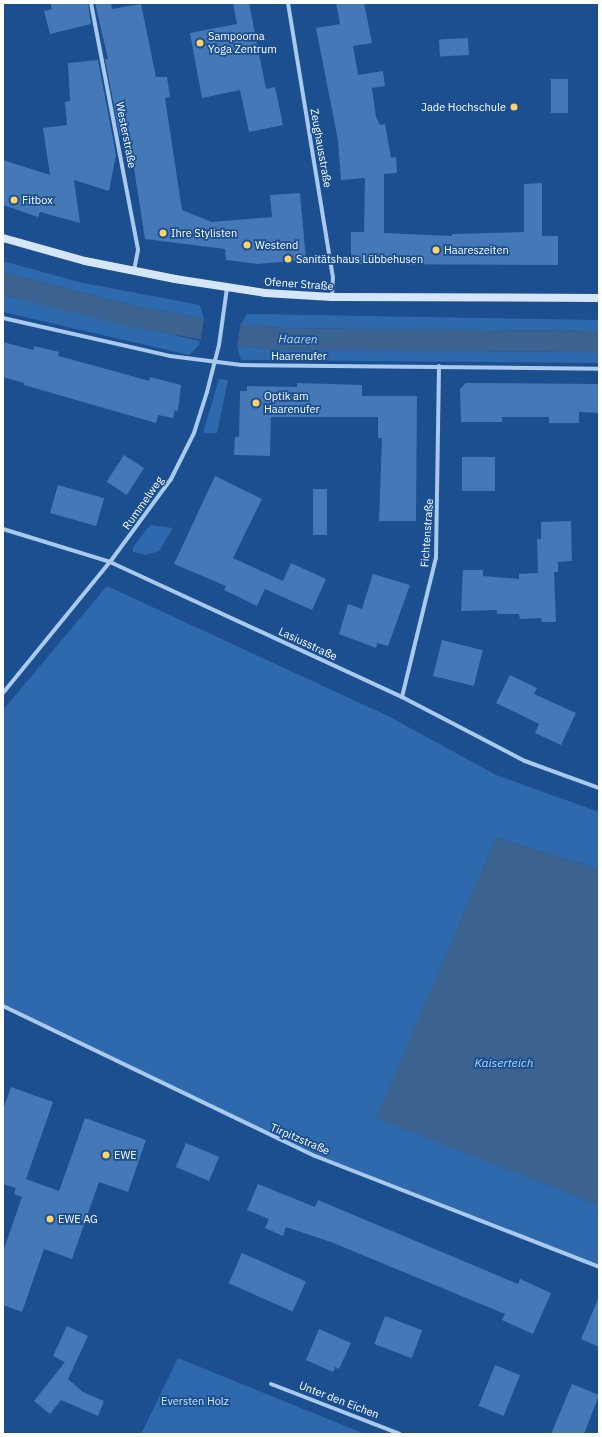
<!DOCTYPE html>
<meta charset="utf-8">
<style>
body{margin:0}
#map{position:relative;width:602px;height:1437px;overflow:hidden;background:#1b4f8f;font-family:"IBM Plex Sans",sans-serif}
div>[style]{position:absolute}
.green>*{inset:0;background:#2e69ad}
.water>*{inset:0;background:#3c6290}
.pier>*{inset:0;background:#1b4f8f;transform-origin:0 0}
.building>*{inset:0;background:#4478b7;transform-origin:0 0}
.minor>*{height:4px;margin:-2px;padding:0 2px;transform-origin:2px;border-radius:2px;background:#a9c9ee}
.secondary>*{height:8px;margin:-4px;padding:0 4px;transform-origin:4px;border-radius:4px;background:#d6e6fa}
.dots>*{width:11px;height:11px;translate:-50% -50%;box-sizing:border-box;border:2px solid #1b4f8f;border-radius:50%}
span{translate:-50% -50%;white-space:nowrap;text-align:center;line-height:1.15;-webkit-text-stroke:3.5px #1b4f8f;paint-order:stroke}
.poi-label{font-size:11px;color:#fff}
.left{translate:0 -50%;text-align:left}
.right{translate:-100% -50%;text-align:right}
.street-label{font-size:11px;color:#fff}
.park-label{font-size:11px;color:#cfe3fa}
.water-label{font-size:12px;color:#b5d3f5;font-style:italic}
.frame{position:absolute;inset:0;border:4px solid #fff;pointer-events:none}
</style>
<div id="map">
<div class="green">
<i style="clip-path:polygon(3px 261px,79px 282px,200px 305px,204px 319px,130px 305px,3px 272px)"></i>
<i style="clip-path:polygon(3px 295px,200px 341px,199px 345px,189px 355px,3px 312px)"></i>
<i style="clip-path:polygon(247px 314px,599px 320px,599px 331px,279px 328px,241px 324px)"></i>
<i style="clip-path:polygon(237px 346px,280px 350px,599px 352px,599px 363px,241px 360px)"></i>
<i style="clip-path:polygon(219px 379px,228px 380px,217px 433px,203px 433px)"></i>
<i style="clip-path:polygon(150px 525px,173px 528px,159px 551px,146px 555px,133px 552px,133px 547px)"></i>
<i style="clip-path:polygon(107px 586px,390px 717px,496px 775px,599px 812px,599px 869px,496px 838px,377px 1118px,599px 1205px,599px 1267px,315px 1156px,3px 1006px,3px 710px)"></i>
<i style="clip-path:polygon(178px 1358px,365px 1434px,141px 1434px)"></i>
</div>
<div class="water">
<i style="clip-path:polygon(3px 272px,130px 305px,204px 319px,279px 328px,599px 331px,599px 352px,280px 350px,237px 346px,127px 326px,3px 295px)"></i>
<i style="clip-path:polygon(496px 838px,599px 869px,599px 1205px,376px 1118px)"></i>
</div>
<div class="pier">
<i style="left:204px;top:317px;width:37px;height:25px;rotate:8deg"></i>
</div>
<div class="building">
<i style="clip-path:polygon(50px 3px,88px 3px,91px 24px,50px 34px,44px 11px,52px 9px)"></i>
<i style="clip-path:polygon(95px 3px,111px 3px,112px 9px,141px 4px,156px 77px,167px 77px,170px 97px,165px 98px,182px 210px,212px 222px,272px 217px,270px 195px,300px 193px,306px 260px,257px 264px,226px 260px,225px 249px,145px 239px,125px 111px,120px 137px,105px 59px,108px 59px)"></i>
<i style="clip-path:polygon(233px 3px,249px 3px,266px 89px,275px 87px,283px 125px,249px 132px,240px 90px,202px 98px,190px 33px,237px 24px)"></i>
<i style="clip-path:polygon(336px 3px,364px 3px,372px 43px,353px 46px,358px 75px,383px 71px,385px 86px,372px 88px,376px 117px,380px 125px,385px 124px,391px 158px,396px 157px,397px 173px,384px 174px,384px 233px,452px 236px,452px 234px,524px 232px,524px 184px,542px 183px,542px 236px,558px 236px,558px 265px,351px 264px,351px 232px,364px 232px,365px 178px,341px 180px,338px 140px,316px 28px,340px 24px)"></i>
<i style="left:468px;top:38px;width:17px;height:29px;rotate:87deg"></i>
<i style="clip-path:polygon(98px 60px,116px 155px,109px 191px,74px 180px,80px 223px,40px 212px,38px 217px,3px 205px,3px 160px,50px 175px,43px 128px,67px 125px,65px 102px,70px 101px,68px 63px)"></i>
<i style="left:551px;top:79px;width:17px;height:34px"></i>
<i style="clip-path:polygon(3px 342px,33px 350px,34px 346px,59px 352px,58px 356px,103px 368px,149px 381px,150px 377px,181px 385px,178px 411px,175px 410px,173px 418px,158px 415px,156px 423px,24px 385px,24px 383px,3px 377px)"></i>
<i style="clip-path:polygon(297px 383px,362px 385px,362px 396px,417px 396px,416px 521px,379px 521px,382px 438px,378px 438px,378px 417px,271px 417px,270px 456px,234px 455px,235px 437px,239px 437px,240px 391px,247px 391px,247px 386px,297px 387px)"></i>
<i style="clip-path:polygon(466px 383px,599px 384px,599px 413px,579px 412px,579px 423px,549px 423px,549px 417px,502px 417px,502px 422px,461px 422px,460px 389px)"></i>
<i style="left:124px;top:455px;width:24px;height:32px;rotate:33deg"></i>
<i style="left:462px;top:457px;width:33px;height:34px"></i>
<i style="clip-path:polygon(215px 476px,262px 499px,233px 558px,283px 581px,291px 563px,326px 579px,312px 610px,265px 589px,257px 606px,224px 590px,226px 586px,174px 564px)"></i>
<i style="left:58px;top:485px;width:48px;height:29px;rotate:16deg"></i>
<i style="left:313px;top:489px;width:14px;height:46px"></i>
<i style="clip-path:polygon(571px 521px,572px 561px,558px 562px,558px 572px,554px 572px,556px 622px,542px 622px,541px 618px,520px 619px,519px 614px,497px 614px,497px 610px,461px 611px,463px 570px,483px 570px,483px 576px,519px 579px,519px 574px,538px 573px,537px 539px,541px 539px,541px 522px)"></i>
<i style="clip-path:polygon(373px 574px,410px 585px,388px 646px,377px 643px,376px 648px,339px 634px,348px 604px,362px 609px)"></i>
<i style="left:442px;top:640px;width:42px;height:37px;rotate:14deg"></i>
<i style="clip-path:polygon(510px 675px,537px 688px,534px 694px,576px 713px,561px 745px,535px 733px,539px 724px,496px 703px)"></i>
<i style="clip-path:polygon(11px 1087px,53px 1102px,26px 1179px,59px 1191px,85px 1118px,146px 1140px,128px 1192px,99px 1182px,72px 1259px,44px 1249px,22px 1312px,3px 1305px,3px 1252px,22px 1197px,14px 1194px,16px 1188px,3px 1184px,3px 1110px)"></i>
<i style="left:186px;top:1143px;width:36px;height:26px;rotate:23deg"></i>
<i style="clip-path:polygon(258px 1184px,315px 1207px,318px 1200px,518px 1284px,520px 1279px,551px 1293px,533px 1334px,502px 1320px,505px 1314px,331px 1242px,286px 1227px,283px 1236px,265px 1228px,269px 1219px,247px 1210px)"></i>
<i style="left:242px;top:1253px;width:70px;height:33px;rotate:24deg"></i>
<i style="clip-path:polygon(599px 1297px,599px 1347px,581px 1339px)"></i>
<i style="left:385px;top:1316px;width:40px;height:30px;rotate:21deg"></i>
<i style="clip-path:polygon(67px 1326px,88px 1336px,68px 1379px,83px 1392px,104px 1401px,98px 1416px,61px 1400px,50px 1414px,34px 1401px,65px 1362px,53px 1356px)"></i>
<i style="clip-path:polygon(319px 1329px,351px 1343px,339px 1369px,335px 1367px,333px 1372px,306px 1360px)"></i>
<i style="left:495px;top:1365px;width:27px;height:44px;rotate:22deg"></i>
<i style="clip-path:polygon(572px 1384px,599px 1395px,584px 1434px,551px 1434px)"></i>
</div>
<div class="minor">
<i style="left:91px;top:3px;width:251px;rotate:79.2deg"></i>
<i style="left:138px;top:250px;width:20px;rotate:101deg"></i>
<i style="left:288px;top:3px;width:278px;rotate:80.7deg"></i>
<i style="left:333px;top:277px;width:20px;rotate:93deg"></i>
<i style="left:3px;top:318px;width:171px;rotate:12.8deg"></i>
<i style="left:170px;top:356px;width:72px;rotate:7.2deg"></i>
<i style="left:241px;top:365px;width:358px;rotate:0.6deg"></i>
<i style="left:3px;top:529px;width:112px;rotate:17.1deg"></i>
<i style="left:110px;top:562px;width:322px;rotate:24.8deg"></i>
<i style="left:402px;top:697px;width:139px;rotate:27.5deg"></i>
<i style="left:525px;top:761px;width:79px;rotate:20deg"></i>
<i style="left:3px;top:693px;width:169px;rotate:-50.8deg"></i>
<i style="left:110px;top:562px;width:103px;rotate:-53.7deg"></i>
<i style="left:171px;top:479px;width:51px;rotate:-63.4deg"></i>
<i style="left:194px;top:433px;width:43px;rotate:-72.4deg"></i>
<i style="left:207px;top:392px;width:49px;rotate:-75.7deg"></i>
<i style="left:219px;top:345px;width:58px;rotate:-82deg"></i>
<i style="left:402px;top:697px;width:143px;rotate:-76.3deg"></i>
<i style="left:436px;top:558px;width:192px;rotate:-89.1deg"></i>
<i style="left:3px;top:1006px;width:346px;rotate:25.7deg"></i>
<i style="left:315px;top:1156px;width:305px;rotate:21.3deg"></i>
<i style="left:271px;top:1384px;width:138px;rotate:21.2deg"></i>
</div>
<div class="secondary">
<i style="left:3px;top:238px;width:85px;rotate:15.7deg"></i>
<i style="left:85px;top:261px;width:92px;rotate:11.3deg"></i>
<i style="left:175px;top:279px;width:91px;rotate:8.8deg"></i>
<i style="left:265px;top:293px;width:67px;rotate:3.4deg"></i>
<i style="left:332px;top:297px;width:267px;rotate:0.2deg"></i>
</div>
<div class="dots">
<i style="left:200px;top:43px;background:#ffd166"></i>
<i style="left:514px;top:107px;background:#ffd166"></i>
<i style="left:14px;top:200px;background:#ffd166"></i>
<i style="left:163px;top:233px;background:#ffd166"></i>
<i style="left:247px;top:245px;background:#ffd166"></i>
<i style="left:436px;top:250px;background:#ffd166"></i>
<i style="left:288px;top:259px;background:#ffd166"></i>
<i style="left:256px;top:403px;background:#ffd166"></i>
<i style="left:106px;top:1155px;background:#ffd166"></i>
<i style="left:50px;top:1219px;background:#ffd166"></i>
</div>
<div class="poi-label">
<span class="left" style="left:208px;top:43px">Sampoorna<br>Yoga Zentrum</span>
<span class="right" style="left:506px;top:107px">Jade Hochschule</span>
<span class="left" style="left:22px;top:200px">Fitbox</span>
<span class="left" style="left:171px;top:233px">Ihre Stylisten</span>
<span class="left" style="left:255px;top:245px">Westend</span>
<span class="left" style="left:444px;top:250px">Haareszeiten</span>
<span class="left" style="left:296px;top:259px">Sanitätshaus Lübbehusen</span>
<span class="left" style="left:264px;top:403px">Optik am<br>Haarenufer</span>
<span class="left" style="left:114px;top:1155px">EWE</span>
<span class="left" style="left:58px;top:1219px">EWE AG</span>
</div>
<div class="street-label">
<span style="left:126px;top:135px;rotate:79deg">Westerstraße</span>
<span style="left:321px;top:148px;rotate:80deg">Zeughausstraße</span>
<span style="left:299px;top:284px;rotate:4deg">Ofener Straße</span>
<span style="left:299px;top:356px">Haarenufer</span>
<span style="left:143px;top:503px;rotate:-55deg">Rummelweg</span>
<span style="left:427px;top:533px;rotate:-86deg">Fichtenstraße</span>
<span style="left:308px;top:644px;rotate:25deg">Lasiusstraße</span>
<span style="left:300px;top:1139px;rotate:23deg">Tirpitzstraße</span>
<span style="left:339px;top:1400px;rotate:21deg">Unter den Eichen</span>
</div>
<div class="park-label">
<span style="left:195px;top:1401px">Eversten Holz</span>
</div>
<div class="water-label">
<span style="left:298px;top:339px;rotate:1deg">Haaren</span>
<span style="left:504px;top:1063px">Kaiserteich</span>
</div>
<div class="frame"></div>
</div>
